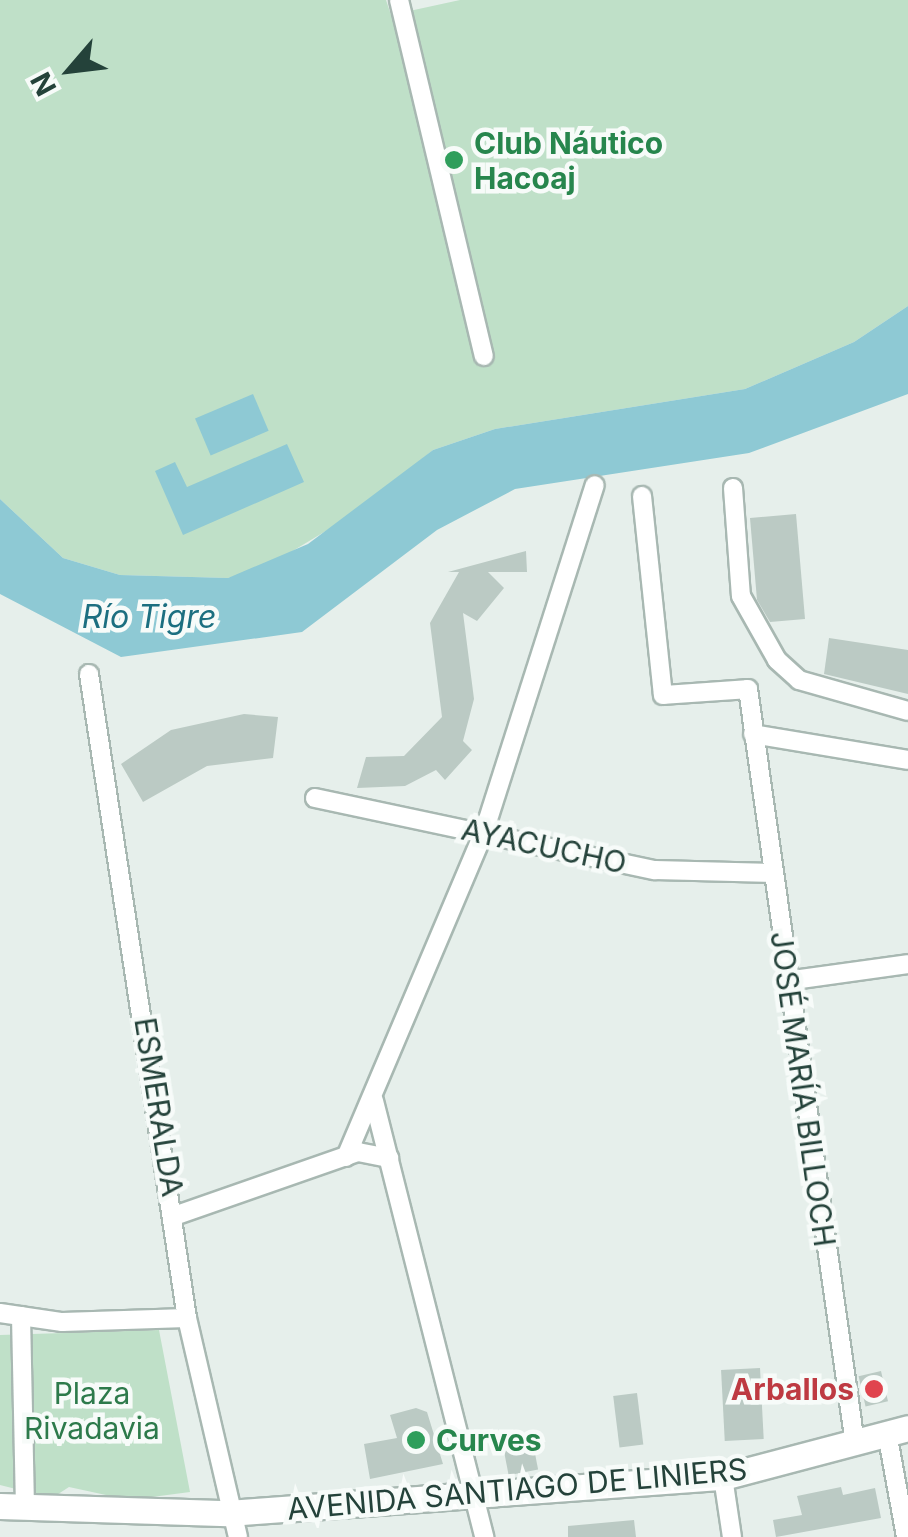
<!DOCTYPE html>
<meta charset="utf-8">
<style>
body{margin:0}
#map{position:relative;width:908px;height:1537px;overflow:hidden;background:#e6efeb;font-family:Inter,sans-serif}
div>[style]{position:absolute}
.green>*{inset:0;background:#bfe0c8}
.water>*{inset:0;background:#8ec9d4;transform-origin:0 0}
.building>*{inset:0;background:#bbcac4;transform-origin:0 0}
.roads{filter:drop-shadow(2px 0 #a8b8b2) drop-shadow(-2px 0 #a8b8b2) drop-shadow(0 2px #a8b8b2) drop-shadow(0 -2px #a8b8b2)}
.street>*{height:18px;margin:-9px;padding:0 9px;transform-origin:9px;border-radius:9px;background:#fff}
.secondary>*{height:25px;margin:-12.5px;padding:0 12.5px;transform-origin:12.5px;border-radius:12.5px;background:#fff}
.dots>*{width:28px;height:28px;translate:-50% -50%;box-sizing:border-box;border:5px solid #f7fbf9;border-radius:50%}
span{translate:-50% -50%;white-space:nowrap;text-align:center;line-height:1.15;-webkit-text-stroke:9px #f7fbf9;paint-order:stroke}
.leisure-label{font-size:30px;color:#27864d;font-weight:700}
.left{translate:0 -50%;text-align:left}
.street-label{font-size:30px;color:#24423a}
.health-label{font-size:30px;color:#be3a42;font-weight:700}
.right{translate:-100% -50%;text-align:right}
.park-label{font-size:30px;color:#2d7a4b}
.water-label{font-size:32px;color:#1c6f80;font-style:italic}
.north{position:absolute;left:20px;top:20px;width:100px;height:100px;-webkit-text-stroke:8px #f7fbf9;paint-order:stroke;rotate:242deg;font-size:28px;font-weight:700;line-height:40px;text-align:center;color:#24423a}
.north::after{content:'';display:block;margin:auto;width:35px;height:45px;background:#24423a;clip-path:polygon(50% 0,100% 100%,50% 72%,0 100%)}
</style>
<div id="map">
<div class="green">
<i style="clip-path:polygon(0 0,386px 0,391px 15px,460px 0,908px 0,908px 306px,854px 342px,745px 389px,495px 429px,433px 450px,354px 514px,266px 567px,228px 578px,120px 575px,63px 558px,0 499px)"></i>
<i style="clip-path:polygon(159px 1330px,190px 1492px,129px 1500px,69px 1487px,52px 1498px,0 1485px,0 1335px)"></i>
</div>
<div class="water">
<i style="clip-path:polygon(908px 306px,908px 394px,749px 453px,515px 489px,437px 530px,302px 632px,121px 657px,0 594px,0 499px,63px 558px,120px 575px,228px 578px,308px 544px,433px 450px,495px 429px,745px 389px,854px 342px)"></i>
<i style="left:253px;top:394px;width:40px;height:63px;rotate:67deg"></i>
<i style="clip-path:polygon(287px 444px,304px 482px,183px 535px,155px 471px,175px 462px,187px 487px)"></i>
</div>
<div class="building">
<i style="clip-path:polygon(796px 514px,805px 619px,770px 622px,757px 600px,750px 518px)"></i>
<i style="clip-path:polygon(526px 551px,527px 572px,488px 572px,504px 588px,477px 621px,463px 613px,474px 699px,463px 741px,472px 750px,445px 780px,436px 770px,405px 786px,357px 788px,366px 757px,404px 756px,442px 717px,430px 623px,459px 572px,448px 572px)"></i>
<i style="clip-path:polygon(829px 638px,908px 650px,908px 694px,824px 674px)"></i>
<i style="clip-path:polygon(244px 714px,278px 717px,273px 758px,207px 766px,143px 802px,121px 764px,171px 730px)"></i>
<i style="left:760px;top:1368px;width:71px;height:39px;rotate:87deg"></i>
<i style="left:881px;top:1371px;width:31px;height:23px;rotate:77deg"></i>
<i style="left:637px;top:1393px;width:52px;height:24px;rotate:83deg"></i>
<i style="clip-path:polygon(416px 1408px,427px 1412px,443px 1464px,370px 1479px,364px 1444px,397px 1438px,390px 1415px)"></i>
<i style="left:532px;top:1438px;width:32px;height:30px;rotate:79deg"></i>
<i style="clip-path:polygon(841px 1487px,843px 1495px,875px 1488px,881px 1518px,776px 1537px,773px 1520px,802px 1515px,797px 1496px)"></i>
<i style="clip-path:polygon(634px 1520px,636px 1537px,568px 1537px,568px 1526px)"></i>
</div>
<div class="roads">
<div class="street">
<i style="left:399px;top:0;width:366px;rotate:76.6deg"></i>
<i style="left:733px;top:488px;width:108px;rotate:85.8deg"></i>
<i style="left:741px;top:596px;width:73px;rotate:60.6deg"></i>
<i style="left:777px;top:660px;width:30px;rotate:42deg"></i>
<i style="left:799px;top:680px;width:113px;rotate:15.9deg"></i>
<i style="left:642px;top:496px;width:200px;rotate:84deg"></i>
<i style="left:663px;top:695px;width:85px;rotate:-4deg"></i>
<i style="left:748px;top:689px;width:763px;rotate:81.93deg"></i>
<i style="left:89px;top:674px;width:651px;rotate:81.35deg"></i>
<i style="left:187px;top:1318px;width:225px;rotate:76.9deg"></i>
<i style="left:753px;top:734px;width:157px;rotate:9.5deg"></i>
<i style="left:315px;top:798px;width:348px;rotate:12deg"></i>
<i style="left:655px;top:870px;width:119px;rotate:1.4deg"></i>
<i style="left:786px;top:981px;width:123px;rotate:-7.9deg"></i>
<i style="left:374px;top:1101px;width:450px;rotate:75.8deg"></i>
<i style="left:346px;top:1157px;width:353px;rotate:-67deg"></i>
<i style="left:484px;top:832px;width:364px;rotate:-72.3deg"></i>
<i style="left:177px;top:1215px;width:192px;rotate:-19.2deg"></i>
<i style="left:358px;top:1152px;width:32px;rotate:11deg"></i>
<i style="left:0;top:1313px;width:63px;rotate:8.3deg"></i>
<i style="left:62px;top:1322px;width:125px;rotate:-1.8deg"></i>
<i style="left:21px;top:1316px;width:190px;rotate:88.8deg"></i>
<i style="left:887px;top:1433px;width:106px;rotate:79.6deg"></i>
<i style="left:723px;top:1477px;width:61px;rotate:81.5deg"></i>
</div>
<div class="secondary">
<i style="left:0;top:1506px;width:228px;rotate:1.8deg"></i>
<i style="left:228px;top:1513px;width:496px;rotate:-4.2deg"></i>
<i style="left:723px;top:1477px;width:191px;rotate:-14.8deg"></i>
</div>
</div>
<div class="dots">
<i style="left:454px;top:160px;background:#2e9e5b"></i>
<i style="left:874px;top:1389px;background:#e0444e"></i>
<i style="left:416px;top:1440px;background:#2e9e5b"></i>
</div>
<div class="leisure-label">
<span class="left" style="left:474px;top:160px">Club Náutico<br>Hacoaj</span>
<span class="left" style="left:436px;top:1440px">Curves</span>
</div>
<div class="street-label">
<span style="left:544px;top:846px;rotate:12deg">AYACUCHO</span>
<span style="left:803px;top:1089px;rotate:82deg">JOSÉ MARÍA BILLOCH</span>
<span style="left:159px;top:1107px;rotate:81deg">ESMERALDA</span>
<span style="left:517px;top:1489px;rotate:-5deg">AVENIDA SANTIAGO DE LINIERS</span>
</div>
<div class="health-label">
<span class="right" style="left:854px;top:1389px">Arballos</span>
</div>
<div class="park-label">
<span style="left:92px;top:1410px">Plaza<br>Rivadavia</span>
</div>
<div class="water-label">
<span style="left:149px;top:617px">Río Tigre</span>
</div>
<div class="north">N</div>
</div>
